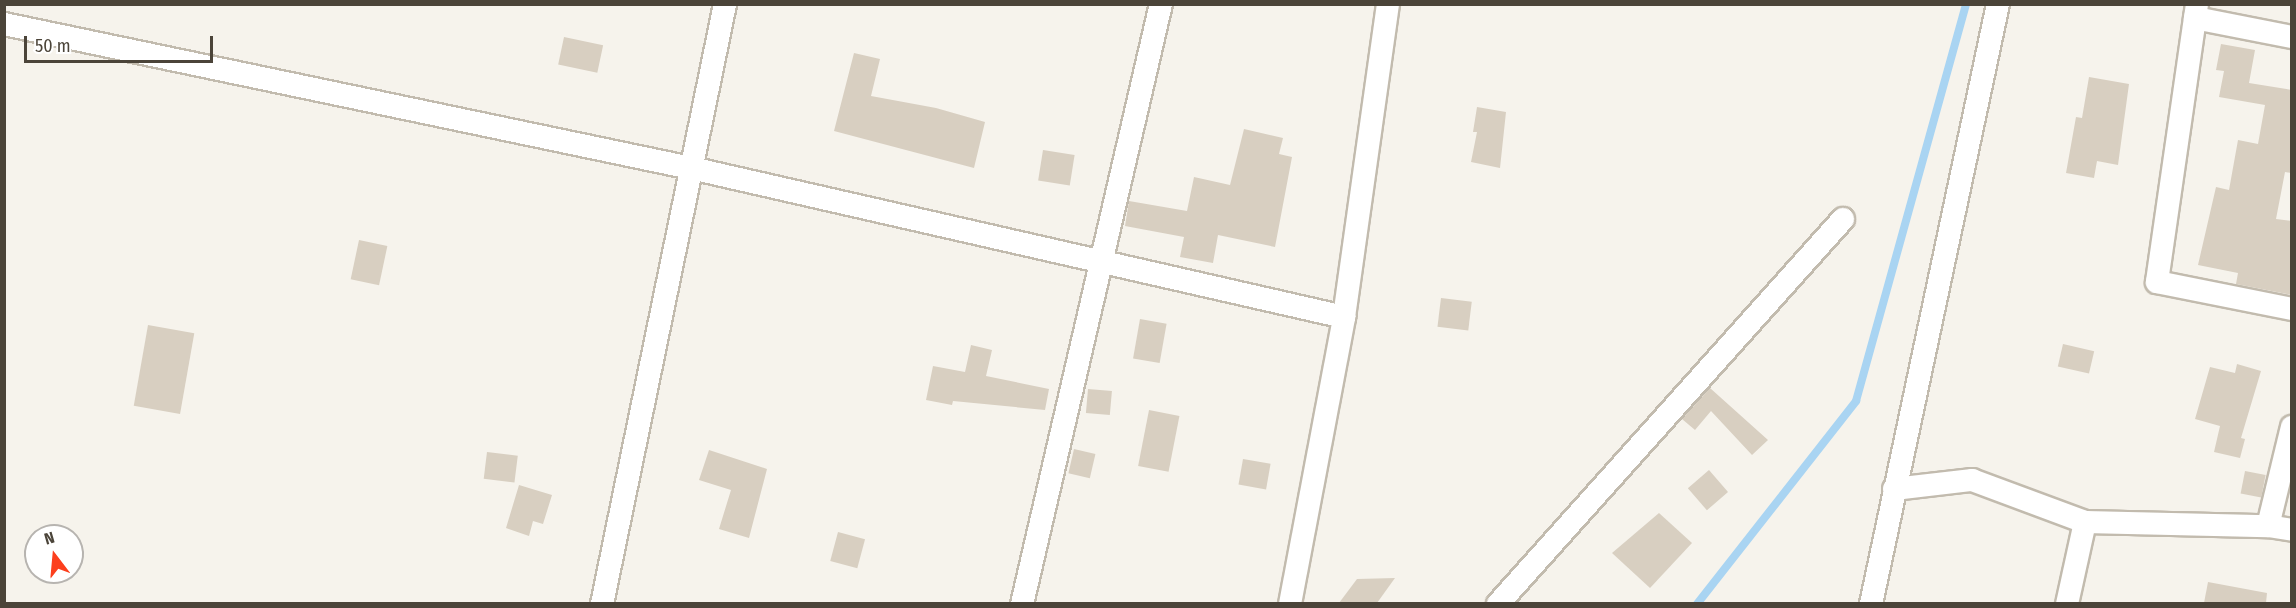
<!DOCTYPE html>
<style>
body{margin:0}
#map{position:relative;width:2296px;height:608px;overflow:hidden;background:#f6f3ec;font-family:"Fira Sans Condensed",sans-serif}
div>[style]{position:absolute}
.stream>*{height:8px;margin:-4px;padding:0 4px;transform-origin:4px;border-radius:4px;background:#a9d4f2}
.building>*{inset:0;background:#d8cfc1;transform-origin:0 0}
.roads{filter:drop-shadow(2px 0 #c2bbae) drop-shadow(-2px 0 #c2bbae) drop-shadow(0 2px #c2bbae) drop-shadow(0 -2px #c2bbae)}
.minor>*{height:22px;margin:-11px;padding:0 11px;transform-origin:11px;border-radius:11px;background:#fff}
span{translate:-50% -50%;white-space:nowrap;text-align:center;line-height:1.15;-webkit-text-stroke:5px #fff;paint-order:stroke}
.frame{position:absolute;inset:0;border:6px solid #4b4439;pointer-events:none}
.north{position:absolute;left:24px;top:524px;width:60px;height:60px;box-sizing:border-box;background:#fff;border:2px solid #b7b4b0;border-radius:50%;rotate:344deg;font-size:16px;font-weight:700;line-height:24px;text-align:center;color:#4b4439}
.north::after{content:'';display:block;margin:auto;width:21px;height:27px;background:#fc3f1d;clip-path:polygon(50% 0,100% 100%,50% 72%,0 100%)}
.scale{position:absolute;left:24px;top:36px;width:189px;height:27px;box-sizing:border-box;border:3px solid #4b4439;border-top:0;padding-left:8px;font-size:18px;line-height:21px;white-space:nowrap;color:#4b4439;-webkit-text-stroke:4px #fff;paint-order:stroke}
</style>
<div id="map">
<div class="stream">
<i style="left:1697px;top:604px;width:258px;rotate:-51.9deg"></i>
<i style="left:1856px;top:401px;width:412px;rotate:-74.5deg"></i>
</div>
<div class="building">
<i style="left:564px;top:37px;width:40px;height:28px;rotate:12deg"></i>
<i style="clip-path:polygon(2221px 44px,2255px 50px,2249px 83px,2292px 90px,2292px 173px,2285px 172px,2276px 219px,2292px 221px,2292px 295px,2236px 284px,2238px 273px,2198px 265px,2216px 187px,2229px 190px,2238px 140px,2258px 144px,2265px 105px,2219px 97px,2224px 71px,2216px 70px)"></i>
<i style="clip-path:polygon(854px 53px,880px 59px,871px 96px,936px 108px,985px 122px,974px 168px,834px 131px)"></i>
<i style="clip-path:polygon(2089px 77px,2129px 84px,2118px 165px,2097px 161px,2094px 178px,2066px 173px,2076px 117px,2082px 118px)"></i>
<i style="clip-path:polygon(1477px 107px,1506px 112px,1500px 168px,1471px 162px,1477px 132px,1473px 132px)"></i>
<i style="clip-path:polygon(1244px 129px,1283px 138px,1279px 154px,1292px 157px,1275px 247px,1218px 235px,1213px 263px,1180px 257px,1184px 237px,1125px 226px,1129px 201px,1187px 211px,1194px 177px,1230px 185px)"></i>
<i style="left:1043px;top:150px;width:32px;height:31px;rotate:9deg"></i>
<i style="left:359px;top:240px;width:29px;height:40px;rotate:12deg"></i>
<i style="left:1441px;top:298px;width:31px;height:29px;rotate:7deg"></i>
<i style="left:1140px;top:319px;width:27px;height:40px;rotate:10deg"></i>
<i style="left:148px;top:325px;width:47px;height:82px;rotate:10deg"></i>
<i style="left:2063px;top:344px;width:32px;height:23px;rotate:13deg"></i>
<i style="clip-path:polygon(971px 345px,992px 350px,986px 376px,1049px 389px,1045px 410px,953px 401px,952px 405px,926px 400px,933px 366px,965px 372px)"></i>
<i style="clip-path:polygon(2237px 364px,2261px 371px,2241px 438px,2245px 439px,2240px 458px,2214px 452px,2220px 426px,2195px 419px,2210px 367px,2235px 373px)"></i>
<i style="clip-path:polygon(1710px 388px,1768px 440px,1752px 455px,1711px 411px,1695px 430px,1682px 419px)"></i>
<i style="left:1088px;top:389px;width:24px;height:24px;rotate:5deg"></i>
<i style="left:1149px;top:410px;width:31px;height:57px;rotate:11deg"></i>
<i style="left:1074px;top:449px;width:22px;height:25px;rotate:13deg"></i>
<i style="clip-path:polygon(709px 450px,767px 469px,749px 538px,719px 529px,731px 490px,699px 480px)"></i>
<i style="left:487px;top:452px;width:31px;height:27px;rotate:7deg"></i>
<i style="left:1243px;top:459px;width:28px;height:26px;rotate:10deg"></i>
<i style="left:1709px;top:470px;width:29px;height:28px;rotate:49deg"></i>
<i style="left:2245px;top:471px;width:21px;height:23px;rotate:11deg"></i>
<i style="clip-path:polygon(519px 485px,552px 495px,543px 524px,533px 521px,529px 536px,506px 528px)"></i>
<i style="clip-path:polygon(1659px 513px,1692px 543px,1650px 588px,1612px 553px)"></i>
<i style="left:838px;top:532px;width:28px;height:30px;rotate:15deg"></i>
<i style="clip-path:polygon(1395px 578px,1377px 603px,1339px 603px,1357px 579px)"></i>
<i style="clip-path:polygon(2208px 582px,2267px 593px,2266px 603px,2204px 603px)"></i>
</div>
<div class="roads">
<div class="minor">
<i style="left:2197px;top:4px;width:281px;rotate:98.2deg"></i>
<i style="left:2157px;top:282px;width:138px;rotate:11.3deg"></i>
<i style="left:2195px;top:18px;width:99px;rotate:11.1deg"></i>
<i style="left:4px;top:24px;width:702px;rotate:11.84deg"></i>
<i style="left:691px;top:168px;width:670px;rotate:12.85deg"></i>
<i style="left:1894px;top:489px;width:79px;rotate:-6.6deg"></i>
<i style="left:1972px;top:480px;width:121px;rotate:20.4deg"></i>
<i style="left:2085px;top:522px;width:183px;rotate:1.3deg"></i>
<i style="left:2268px;top:526px;width:24px;rotate:9deg"></i>
<i style="left:2268px;top:526px;width:102px;rotate:-76.4deg"></i>
<i style="left:602px;top:604px;width:612px;rotate:-78.41deg"></i>
<i style="left:1022px;top:604px;width:616px;rotate:-76.96deg"></i>
<i style="left:1290px;top:604px;width:292px;rotate:-79.3deg"></i>
<i style="left:1344px;top:317px;width:316px;rotate:-82deg"></i>
<i style="left:1498px;top:604px;width:517px;rotate:-48.14deg"></i>
<i style="left:1871px;top:604px;width:613px;rotate:-78.05deg"></i>
<i style="left:2067px;top:604px;width:84px;rotate:-77.6deg"></i>
</div>
</div>
<div class="frame"></div>
<div class="north">N</div>
<div class="scale">50 m</div>
</div>
